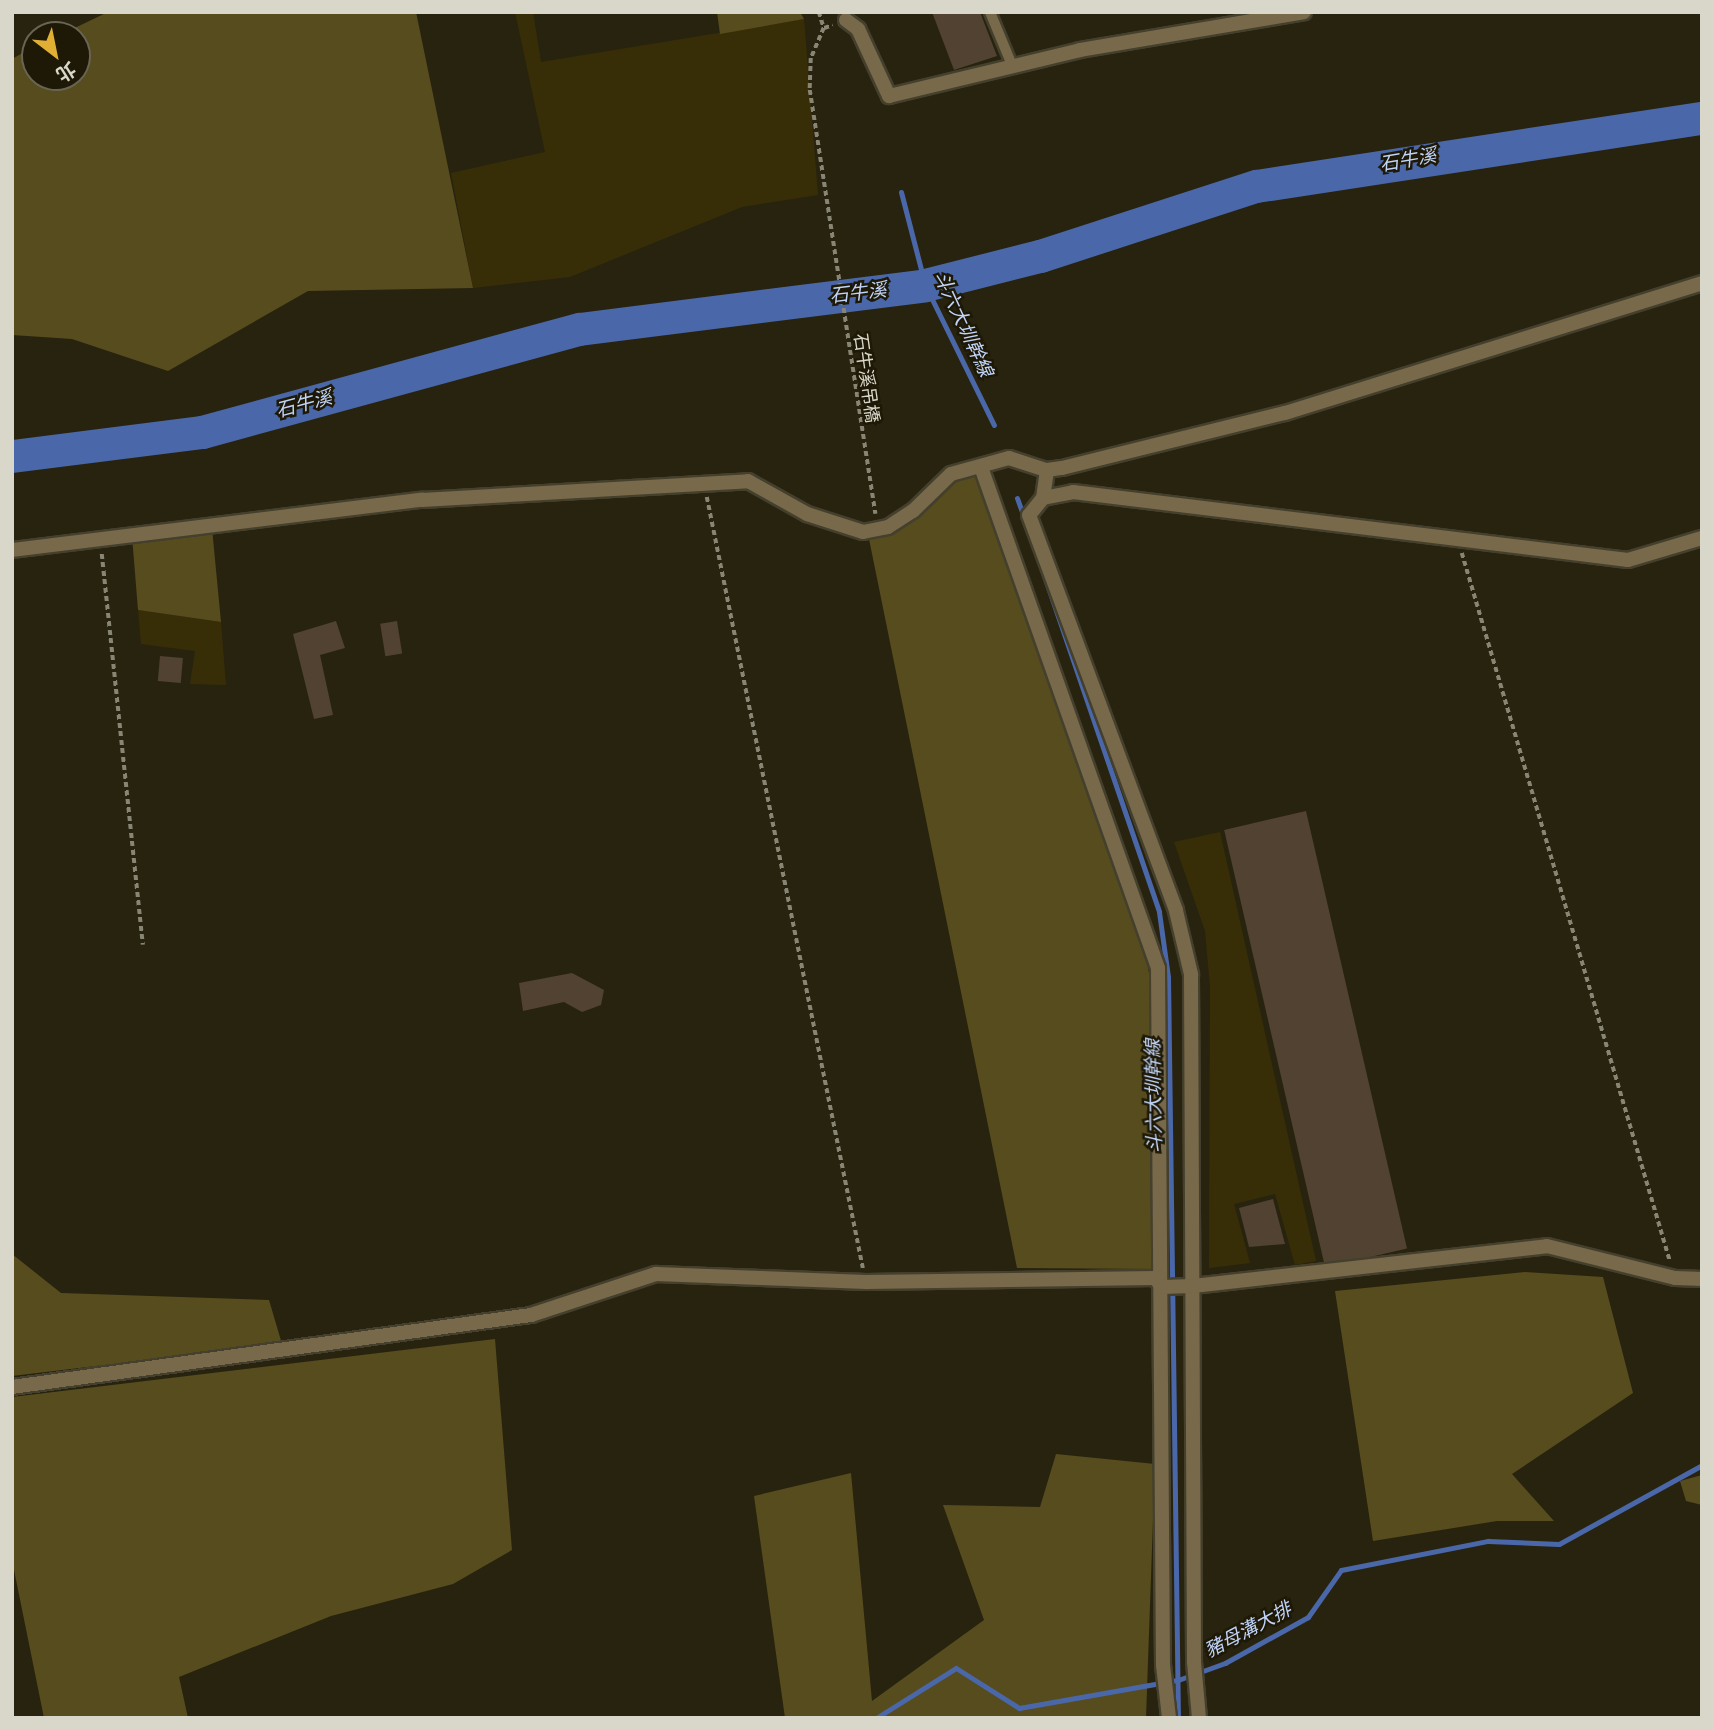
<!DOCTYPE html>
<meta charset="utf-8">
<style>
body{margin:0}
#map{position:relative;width:1714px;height:1730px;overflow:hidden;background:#28230f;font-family:"Noto Sans","Noto Sans TC",sans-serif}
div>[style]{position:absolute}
.green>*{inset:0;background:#372e08}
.forest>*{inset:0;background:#574c1e}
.stream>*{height:5px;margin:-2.5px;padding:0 2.5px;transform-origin:2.5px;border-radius:2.5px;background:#4a68a9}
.river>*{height:33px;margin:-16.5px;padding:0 16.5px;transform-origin:16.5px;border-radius:16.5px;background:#4a68a9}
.building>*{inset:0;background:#514231;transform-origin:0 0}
.path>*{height:3.5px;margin-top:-1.75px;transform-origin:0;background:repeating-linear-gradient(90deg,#898575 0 5px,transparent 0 8.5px)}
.roads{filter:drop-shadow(2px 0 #44402d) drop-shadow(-2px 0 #44402d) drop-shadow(0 2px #44402d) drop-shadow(0 -2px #44402d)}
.service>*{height:10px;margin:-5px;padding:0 5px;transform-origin:5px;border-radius:5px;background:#78694a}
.minor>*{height:14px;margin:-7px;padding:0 7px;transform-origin:7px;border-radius:7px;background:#78694a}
span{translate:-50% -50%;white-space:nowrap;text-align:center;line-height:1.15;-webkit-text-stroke:5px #1e1906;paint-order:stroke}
.street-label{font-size:18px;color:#d9d6ca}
.water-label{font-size:19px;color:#c1d4f9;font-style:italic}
.frame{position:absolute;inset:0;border:14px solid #d9d6ca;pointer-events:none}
.north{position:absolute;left:21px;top:21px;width:70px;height:70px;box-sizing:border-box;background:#1e1906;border:2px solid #696554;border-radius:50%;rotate:148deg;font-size:19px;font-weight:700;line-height:28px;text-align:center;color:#d9d6ca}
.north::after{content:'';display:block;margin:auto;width:24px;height:32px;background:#e1af34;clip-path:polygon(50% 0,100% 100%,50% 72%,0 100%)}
</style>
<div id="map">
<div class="green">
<i style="clip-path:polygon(515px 12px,533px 12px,541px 62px,804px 19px,818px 195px,742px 207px,570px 277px,473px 288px,451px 173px,545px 152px)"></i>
<i style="clip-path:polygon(138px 610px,221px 622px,226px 685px,190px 684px,195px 651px,141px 644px)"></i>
<i style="clip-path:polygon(1220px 832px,1316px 1261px,1295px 1265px,1275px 1194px,1234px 1204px,1250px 1263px,1209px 1268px,1210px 986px,1205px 931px,1174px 842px)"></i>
</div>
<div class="forest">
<i style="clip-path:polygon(108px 12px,416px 12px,473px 288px,308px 291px,168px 371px,72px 339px,12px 335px,12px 59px,35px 46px,35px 77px,77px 77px,77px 35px,60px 35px)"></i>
<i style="clip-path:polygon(717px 12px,800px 12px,804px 19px,720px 34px)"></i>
<i style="clip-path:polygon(981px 467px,1054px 698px,1141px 927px,1151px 985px,1157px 1269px,1017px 1268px,868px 534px,927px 504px,949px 471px)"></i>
<i style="clip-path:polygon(212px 528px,221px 622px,138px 610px,132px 536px)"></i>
<i style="clip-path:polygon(12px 1254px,61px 1293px,269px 1300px,282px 1344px,12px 1376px)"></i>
<i style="clip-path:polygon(1525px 1272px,1603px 1277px,1633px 1393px,1512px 1474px,1554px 1521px,1497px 1521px,1373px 1541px,1335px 1291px)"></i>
<i style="clip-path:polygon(495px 1339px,512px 1550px,453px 1584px,331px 1616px,179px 1677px,188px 1718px,44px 1718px,12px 1560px,12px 1397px)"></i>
<i style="clip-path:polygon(1056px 1454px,1155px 1464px,1146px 1718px,785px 1718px,754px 1496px,851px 1473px,872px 1701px,984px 1620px,943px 1505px,1040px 1507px)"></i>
<i style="clip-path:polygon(1702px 1475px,1702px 1505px,1686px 1501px,1680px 1481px)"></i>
</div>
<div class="stream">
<i style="left:901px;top:192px;width:96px;rotate:75.5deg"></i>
<i style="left:925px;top:285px;width:156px;rotate:63.8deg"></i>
<i style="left:1017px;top:498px;width:23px;rotate:70deg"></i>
<i style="left:1037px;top:555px;width:377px;rotate:71.1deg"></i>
<i style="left:1159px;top:912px;width:66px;rotate:82.1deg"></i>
<i style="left:1168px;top:977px;width:741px;rotate:89.23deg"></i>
<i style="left:876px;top:1718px;width:94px;rotate:-32deg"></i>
<i style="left:956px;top:1668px;width:75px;rotate:32.4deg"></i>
<i style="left:1019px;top:1708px;width:161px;rotate:-10deg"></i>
<i style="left:1178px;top:1680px;width:50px;rotate:-19.9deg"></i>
<i style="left:1225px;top:1663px;width:95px;rotate:-29deg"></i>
<i style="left:1308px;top:1617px;width:57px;rotate:-54.9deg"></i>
<i style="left:1341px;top:1570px;width:150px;rotate:-11.2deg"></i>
<i style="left:1488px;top:1541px;width:71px;rotate:2.4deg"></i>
<i style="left:1559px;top:1544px;width:163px;rotate:-28.9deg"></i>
</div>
<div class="river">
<i style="left:12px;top:456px;width:192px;rotate:-7.2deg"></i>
<i style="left:202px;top:432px;width:391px;rotate:-15.3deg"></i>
<i style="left:579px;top:329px;width:349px;rotate:-7.2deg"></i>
<i style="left:925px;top:285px;width:119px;rotate:-14.2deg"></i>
<i style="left:1040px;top:256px;width:227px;rotate:-18deg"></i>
<i style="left:1256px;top:186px;width:451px;rotate:-8.7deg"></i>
</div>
<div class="building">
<i style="clip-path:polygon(932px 12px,980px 12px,997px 56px,954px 70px)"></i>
<i style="clip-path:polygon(336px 621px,345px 648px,320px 655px,333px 715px,314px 719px,293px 634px)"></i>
<i style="left:397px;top:621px;width:33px;height:17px;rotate:81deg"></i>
<i style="left:160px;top:656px;width:23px;height:25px;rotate:5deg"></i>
<i style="left:1306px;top:811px;width:449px;height:84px;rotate:77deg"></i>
<i style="clip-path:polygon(572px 973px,604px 990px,601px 1005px,582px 1012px,564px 1002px,523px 1011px,519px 983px)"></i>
<i style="clip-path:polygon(1273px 1199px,1285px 1244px,1249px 1247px,1239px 1208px)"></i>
</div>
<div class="path">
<i style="left:819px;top:12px;width:17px;rotate:73deg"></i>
<i style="left:824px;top:28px;width:9px;rotate:-18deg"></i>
<i style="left:824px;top:28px;width:33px;rotate:113deg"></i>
<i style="left:811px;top:58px;width:32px;rotate:92deg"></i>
<i style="left:810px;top:90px;width:429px;rotate:81.2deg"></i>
<i style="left:707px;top:497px;width:787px;rotate:78.56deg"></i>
<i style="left:1462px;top:553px;width:738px;rotate:73.63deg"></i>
<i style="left:102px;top:554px;width:393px;rotate:84deg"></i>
</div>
<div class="roads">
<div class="service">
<i style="left:990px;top:12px;width:57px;rotate:67.5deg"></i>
</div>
<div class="minor">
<i style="left:846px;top:20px;width:15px;rotate:37deg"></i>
<i style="left:858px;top:29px;width:74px;rotate:65.2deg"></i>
<i style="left:889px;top:96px;width:196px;rotate:-13.5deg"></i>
<i style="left:1080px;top:50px;width:227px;rotate:-9.6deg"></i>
<i style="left:981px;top:467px;width:531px;rotate:70.54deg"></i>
<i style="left:1158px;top:968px;width:697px;rotate:89.59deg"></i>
<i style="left:1163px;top:1665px;width:53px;rotate:83.5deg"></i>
<i style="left:1047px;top:470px;width:28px;rotate:98deg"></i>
<i style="left:1043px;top:498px;width:22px;rotate:129deg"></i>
<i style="left:1029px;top:515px;width:422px;rotate:69.6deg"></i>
<i style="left:1176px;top:911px;width:65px;rotate:76.6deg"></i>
<i style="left:1191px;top:974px;width:688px;rotate:89.75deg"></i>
<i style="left:1194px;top:1662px;width:56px;rotate:84.9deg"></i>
<i style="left:1043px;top:498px;width:31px;rotate:-11deg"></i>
<i style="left:1073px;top:492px;width:559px;rotate:6.99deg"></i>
<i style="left:1628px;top:560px;width:77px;rotate:-16.6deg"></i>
<i style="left:12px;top:550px;width:413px;rotate:-7deg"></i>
<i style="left:422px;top:500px;width:327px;rotate:-3.3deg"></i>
<i style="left:748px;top:481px;width:68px;rotate:29.2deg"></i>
<i style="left:807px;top:514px;width:59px;rotate:17.8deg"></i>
<i style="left:863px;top:532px;width:25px;rotate:-11deg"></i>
<i style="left:888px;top:527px;width:30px;rotate:-33deg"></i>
<i style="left:913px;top:511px;width:53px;rotate:-44.2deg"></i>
<i style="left:951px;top:474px;width:60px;rotate:-15.4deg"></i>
<i style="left:1009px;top:458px;width:40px;rotate:18deg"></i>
<i style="left:1047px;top:470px;width:15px;rotate:-8deg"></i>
<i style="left:1062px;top:468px;width:230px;rotate:-13.9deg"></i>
<i style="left:1285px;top:413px;width:437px;rotate:-17.3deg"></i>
<i style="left:12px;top:1387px;width:524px;rotate:-7.9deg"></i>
<i style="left:531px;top:1315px;width:132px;rotate:-18.2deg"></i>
<i style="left:656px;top:1274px;width:210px;rotate:2.2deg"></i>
<i style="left:866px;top:1282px;width:289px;rotate:-0.8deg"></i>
<i style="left:1155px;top:1278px;width:11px;rotate:52deg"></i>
<i style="left:1162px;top:1287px;width:31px;rotate:-2deg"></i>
<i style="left:1193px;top:1286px;width:356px;rotate:-6.4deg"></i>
<i style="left:1547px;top:1246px;width:132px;rotate:14deg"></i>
<i style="left:1675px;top:1278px;width:27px;rotate:2deg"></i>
</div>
</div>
<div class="street-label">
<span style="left:867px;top:378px;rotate:82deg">石牛溪吊橋</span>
</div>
<div class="water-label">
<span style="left:1408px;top:160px;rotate:-10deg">石牛溪</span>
<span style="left:858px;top:293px;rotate:-7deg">石牛溪</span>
<span style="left:963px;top:324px;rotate:65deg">斗六大圳幹線</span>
<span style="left:304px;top:404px;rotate:-15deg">石牛溪</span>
<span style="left:1154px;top:1096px;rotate:-91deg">斗六大圳幹線</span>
<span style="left:1248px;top:1630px;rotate:-28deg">豬母溝大排</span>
</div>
<div class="frame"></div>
<div class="north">北</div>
</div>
